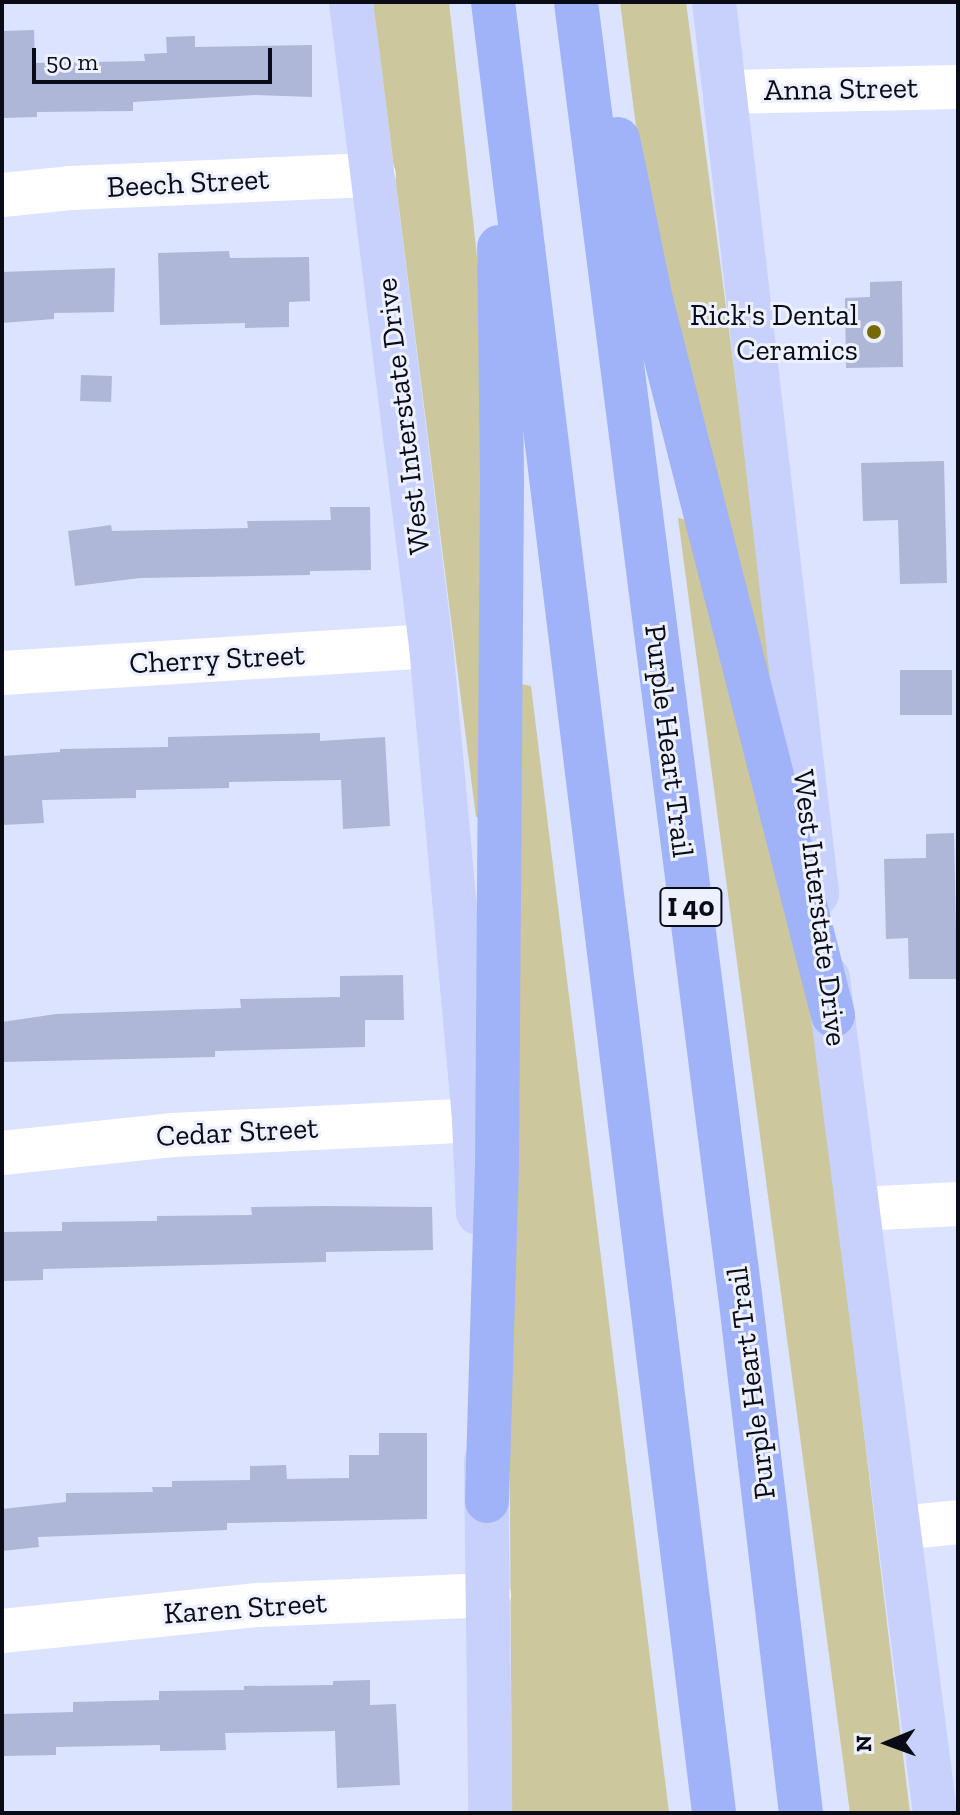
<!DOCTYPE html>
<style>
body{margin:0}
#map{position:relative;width:960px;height:1815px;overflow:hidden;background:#dbe3fe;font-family:"Zilla Slab",serif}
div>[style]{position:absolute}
.green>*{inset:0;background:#ccc79c}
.building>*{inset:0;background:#aeb7d7;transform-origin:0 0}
.minor>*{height:44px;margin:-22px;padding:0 22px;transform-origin:22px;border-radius:22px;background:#fff}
.major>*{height:44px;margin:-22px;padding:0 22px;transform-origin:22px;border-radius:22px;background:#c7d1fb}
.highway>*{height:44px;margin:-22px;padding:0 22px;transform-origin:22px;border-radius:22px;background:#a1b3f8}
.dots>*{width:22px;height:22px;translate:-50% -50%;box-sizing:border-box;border:4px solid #edf1fe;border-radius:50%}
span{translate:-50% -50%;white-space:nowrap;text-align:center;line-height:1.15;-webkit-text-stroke:6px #edf1fe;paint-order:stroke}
.shield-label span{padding:2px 6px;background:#edf1fe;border:2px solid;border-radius:6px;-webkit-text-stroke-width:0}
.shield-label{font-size:28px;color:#090c17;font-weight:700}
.street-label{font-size:30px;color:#090c17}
.poi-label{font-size:30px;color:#090c17}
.right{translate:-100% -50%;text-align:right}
.frame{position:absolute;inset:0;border:4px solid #090c17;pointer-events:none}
.north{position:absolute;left:848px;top:1703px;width:80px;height:80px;-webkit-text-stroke:6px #edf1fe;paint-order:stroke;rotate:269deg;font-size:22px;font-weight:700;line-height:32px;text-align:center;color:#090c17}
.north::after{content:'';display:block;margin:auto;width:28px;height:36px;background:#090c17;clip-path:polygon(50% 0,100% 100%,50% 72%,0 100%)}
.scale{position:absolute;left:32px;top:48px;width:240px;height:36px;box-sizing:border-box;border:4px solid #090c17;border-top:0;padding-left:10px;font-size:24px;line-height:28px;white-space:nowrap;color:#090c17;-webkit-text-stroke:6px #edf1fe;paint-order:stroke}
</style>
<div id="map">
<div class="green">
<i style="clip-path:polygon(373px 2px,449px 2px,487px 348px,489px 819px,476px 817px)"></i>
<i style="clip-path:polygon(620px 2px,686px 2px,775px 682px,759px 686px,650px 235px)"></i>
<i style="clip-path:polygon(678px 518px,694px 521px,810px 988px,910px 1813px,850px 1813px)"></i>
<i style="clip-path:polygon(516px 683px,531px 686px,669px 1813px,512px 1813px,508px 1206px)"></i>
</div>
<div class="building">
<i style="clip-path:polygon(34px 30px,35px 63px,145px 61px,144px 54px,167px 53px,166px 37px,195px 36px,195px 47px,312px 45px,312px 97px,255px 95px,133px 102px,133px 111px,37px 112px,37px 117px,2px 118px,2px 31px)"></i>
<i style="clip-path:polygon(229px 251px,230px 258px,309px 257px,310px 301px,289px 302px,289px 327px,245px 328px,245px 323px,160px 325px,158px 253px)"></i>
<i style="clip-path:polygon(115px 268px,114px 312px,54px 313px,54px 319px,2px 323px,2px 272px)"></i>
<i style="clip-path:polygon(902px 281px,903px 367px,846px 368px,845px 298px,870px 297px,870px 282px)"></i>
<i style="left:81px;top:375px;width:31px;height:26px;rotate:2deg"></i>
<i style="clip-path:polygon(944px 461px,947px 583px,900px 584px,898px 520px,863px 521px,861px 463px)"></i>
<i style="clip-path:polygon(330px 507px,370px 507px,371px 570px,310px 571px,310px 575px,140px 578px,75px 586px,68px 531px,111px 525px,112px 531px,248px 528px,247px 521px,331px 520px)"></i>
<i style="left:952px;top:670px;width:45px;height:52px;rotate:90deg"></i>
<i style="clip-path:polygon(320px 733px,320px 741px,385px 737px,390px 826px,343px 829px,341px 780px,229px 782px,229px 788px,136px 790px,136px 798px,42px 800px,44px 823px,2px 825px,2px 756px,60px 752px,60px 749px,168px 747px,168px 737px)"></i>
<i style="clip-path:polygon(954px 833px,957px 979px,909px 979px,908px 938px,886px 939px,884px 859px,926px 858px,926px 834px)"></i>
<i style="clip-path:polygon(403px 975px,404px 1020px,365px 1020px,365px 1047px,215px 1051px,215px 1057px,2px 1062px,2px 1022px,56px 1014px,241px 1008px,240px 999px,340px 997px,340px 976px)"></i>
<i style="clip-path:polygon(325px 1206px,432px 1207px,433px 1250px,326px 1252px,326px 1262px,43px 1269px,43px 1280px,2px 1281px,2px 1232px,62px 1231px,62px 1222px,157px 1221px,157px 1216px,252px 1215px,251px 1207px)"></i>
<i style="clip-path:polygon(379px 1433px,427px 1433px,427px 1519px,227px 1523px,227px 1530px,38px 1537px,39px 1547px,2px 1551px,2px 1509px,66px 1502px,66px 1493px,153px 1492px,152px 1487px,172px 1487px,172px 1481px,250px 1480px,250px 1466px,286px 1465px,287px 1479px,349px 1478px,349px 1455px,379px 1455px)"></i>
<i style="clip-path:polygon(370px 1680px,370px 1705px,396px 1704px,400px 1785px,337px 1788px,335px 1731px,225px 1733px,226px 1750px,160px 1751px,160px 1745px,56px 1747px,56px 1755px,2px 1756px,2px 1714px,73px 1712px,73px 1702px,159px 1700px,159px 1691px,244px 1690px,244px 1686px,333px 1685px,333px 1681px)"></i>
</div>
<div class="minor">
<i style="left:724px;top:92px;width:234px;rotate:-1.2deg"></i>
<i style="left:2px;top:195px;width:69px;rotate:-5.8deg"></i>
<i style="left:71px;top:188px;width:303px;rotate:-2.5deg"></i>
<i style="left:2px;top:673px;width:430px;rotate:-3.6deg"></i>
<i style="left:2px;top:1153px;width:171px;rotate:-6deg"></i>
<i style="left:172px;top:1135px;width:302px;rotate:-2.8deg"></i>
<i style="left:859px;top:1209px;width:99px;rotate:-2.9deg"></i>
<i style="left:900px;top:1528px;width:58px;rotate:-5.9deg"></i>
<i style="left:2px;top:1631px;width:259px;rotate:-5.8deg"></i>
<i style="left:260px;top:1605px;width:229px;rotate:-2.5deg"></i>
</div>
<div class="major">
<i style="left:351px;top:2px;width:649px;rotate:82.92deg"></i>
<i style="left:431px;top:646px;width:476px;rotate:84.8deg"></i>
<i style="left:474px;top:1120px;width:93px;rotate:87.5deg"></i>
<i style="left:714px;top:2px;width:898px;rotate:83.41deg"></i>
<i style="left:828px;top:978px;width:842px;rotate:82.7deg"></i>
<i style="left:486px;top:1461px;width:352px;rotate:89.3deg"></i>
</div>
<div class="highway">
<i style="left:493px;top:2px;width:1824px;rotate:83.04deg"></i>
<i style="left:576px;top:2px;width:1302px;rotate:82.77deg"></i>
<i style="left:740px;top:1294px;width:523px;rotate:83.3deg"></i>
<i style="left:618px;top:139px;width:164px;rotate:78.4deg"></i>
<i style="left:651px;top:300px;width:738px;rotate:75.72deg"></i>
<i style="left:487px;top:1501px;width:336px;rotate:-88.3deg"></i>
<i style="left:497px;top:1165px;width:685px;rotate:-89.58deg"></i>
<i style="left:502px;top:480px;width:233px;rotate:-90.7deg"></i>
</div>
<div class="dots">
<i style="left:874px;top:332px;background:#756900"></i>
</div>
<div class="shield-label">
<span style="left:691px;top:907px">I 40</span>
</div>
<div class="street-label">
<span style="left:841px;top:89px;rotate:-1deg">Anna Street</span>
<span style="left:188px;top:183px;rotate:-3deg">Beech Street</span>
<span style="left:403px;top:416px;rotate:-97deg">West Interstate Drive</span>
<span style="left:217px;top:659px;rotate:-3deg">Cherry Street</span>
<span style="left:669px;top:741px;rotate:83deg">Purple Heart Trail</span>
<span style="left:820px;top:908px;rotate:83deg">West Interstate Drive</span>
<span style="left:237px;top:1132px;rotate:-3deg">Cedar Street</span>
<span style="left:751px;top:1383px;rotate:-97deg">Purple Heart Trail</span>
<span style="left:245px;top:1608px;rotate:-4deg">Karen Street</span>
</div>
<div class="poi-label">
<span class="right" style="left:858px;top:332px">Rick's Dental<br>Ceramics</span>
</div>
<div class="frame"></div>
<div class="north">N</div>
<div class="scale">50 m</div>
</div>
